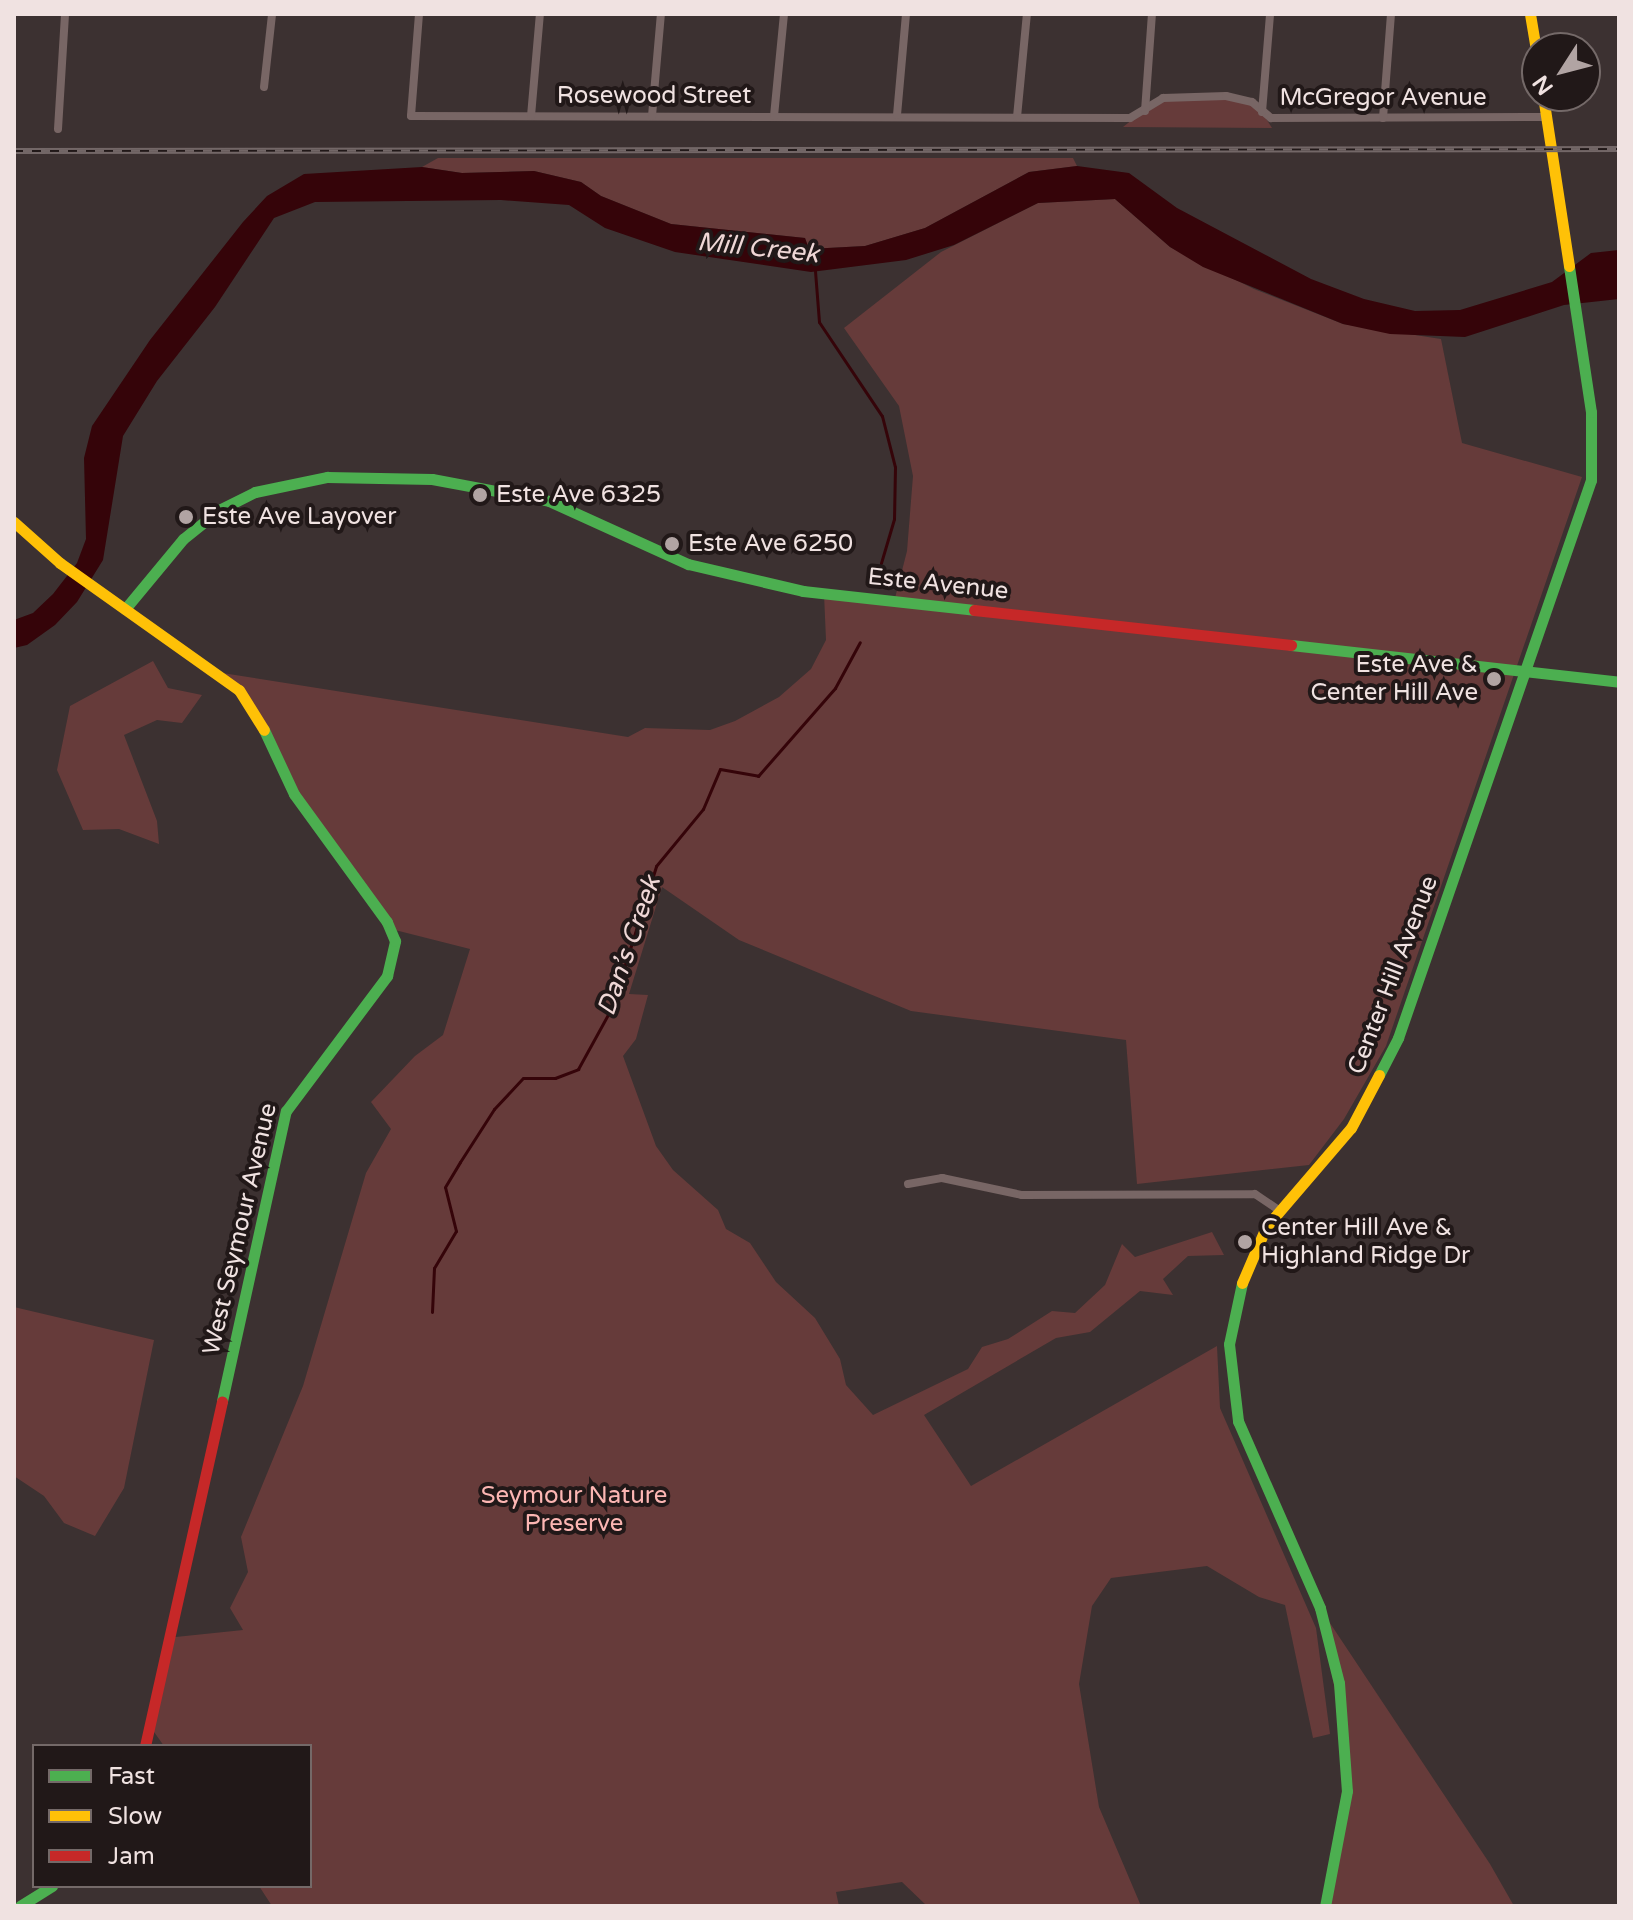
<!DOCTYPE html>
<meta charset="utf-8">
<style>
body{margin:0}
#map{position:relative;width:1633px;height:1920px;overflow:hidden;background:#3c3131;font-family:"Varela Round",sans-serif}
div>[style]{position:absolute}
.green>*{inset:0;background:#663b3a}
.water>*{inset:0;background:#350409}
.stream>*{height:3px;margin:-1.5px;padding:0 1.5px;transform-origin:1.5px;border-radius:1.5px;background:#350409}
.street>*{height:8px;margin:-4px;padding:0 4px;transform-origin:4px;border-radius:4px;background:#786665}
.fast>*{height:11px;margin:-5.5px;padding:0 5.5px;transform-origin:5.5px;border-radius:5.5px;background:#4caf50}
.slow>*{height:11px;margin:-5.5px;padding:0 5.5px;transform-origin:5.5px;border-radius:5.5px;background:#ffc107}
.jam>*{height:11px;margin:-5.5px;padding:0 5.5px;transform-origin:5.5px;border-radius:5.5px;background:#c62828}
.rail>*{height:6px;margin-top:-3px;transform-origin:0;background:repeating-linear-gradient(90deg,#211818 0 9px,#736767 0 18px);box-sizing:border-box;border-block:2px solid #736767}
.dots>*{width:22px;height:22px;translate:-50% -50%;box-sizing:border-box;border:4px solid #211818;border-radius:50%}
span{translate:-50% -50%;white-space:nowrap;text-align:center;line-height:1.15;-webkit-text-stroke:8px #211818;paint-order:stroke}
.street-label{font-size:24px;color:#f0e2e1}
.poi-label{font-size:24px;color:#f0e2e1}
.left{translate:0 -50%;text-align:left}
.right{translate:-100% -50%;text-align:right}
.park-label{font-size:24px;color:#fcb6b3}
.water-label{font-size:26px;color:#efd7d6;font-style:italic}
.frame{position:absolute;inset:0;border:16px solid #f0e2e1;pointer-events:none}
.legend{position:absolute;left:32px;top:1744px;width:280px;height:144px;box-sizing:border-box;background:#211818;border:2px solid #746968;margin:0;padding:10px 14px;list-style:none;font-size:24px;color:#f0e2e1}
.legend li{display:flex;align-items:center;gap:16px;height:40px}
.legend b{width:40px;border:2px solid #746968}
.north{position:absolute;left:1521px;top:32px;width:80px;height:80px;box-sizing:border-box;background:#211818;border:2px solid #746968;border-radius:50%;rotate:234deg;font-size:22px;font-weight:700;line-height:32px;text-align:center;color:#f0e2e1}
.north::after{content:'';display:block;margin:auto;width:28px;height:36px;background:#b1a4a3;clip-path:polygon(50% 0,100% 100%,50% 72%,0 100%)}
</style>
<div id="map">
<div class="green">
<i style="clip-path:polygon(1243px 99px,1262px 112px,1272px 128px,1123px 127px,1157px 100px)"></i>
<i style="clip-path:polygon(438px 158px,1073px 158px,1077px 166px,1029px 172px,925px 228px,865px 246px,809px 249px,805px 238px,671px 224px,601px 196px,581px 182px,534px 171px,462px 173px,422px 167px)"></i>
<i style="clip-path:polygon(1115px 199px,1170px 247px,1254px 289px,1343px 324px,1441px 339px,1462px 443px,1582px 477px,1386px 1046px,1344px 1119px,1309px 1165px,1137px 1184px,1126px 1040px,911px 1011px,739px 940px,662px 887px,629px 994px,648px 995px,636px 1039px,623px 1056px,656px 1146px,673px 1170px,718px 1210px,726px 1229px,750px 1243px,776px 1282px,815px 1318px,840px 1359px,846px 1385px,873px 1415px,968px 1369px,982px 1347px,1008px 1339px,1052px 1311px,1075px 1313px,1105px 1285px,1122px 1244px,1135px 1257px,1212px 1232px,1224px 1255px,1188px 1256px,1163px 1279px,1173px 1295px,1140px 1291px,1090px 1332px,1056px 1338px,924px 1415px,971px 1486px,1217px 1346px,1220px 1408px,1316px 1628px,1330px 1734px,1313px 1738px,1285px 1605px,1259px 1597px,1207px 1566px,1111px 1578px,1092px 1606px,1079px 1684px,1099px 1807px,1141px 1906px,927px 1906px,902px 1882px,836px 1892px,839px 1906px,272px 1906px,259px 1886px,310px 1886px,310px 1746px,164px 1746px,147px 1722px,166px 1638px,243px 1630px,230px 1608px,248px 1572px,241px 1537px,303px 1386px,366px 1173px,391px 1129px,371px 1102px,415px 1056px,443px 1035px,470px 949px,391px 929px,317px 829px,258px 717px,216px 672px,628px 737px,645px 728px,710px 730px,735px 721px,779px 697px,811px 669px,826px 640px,824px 594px,894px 602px,907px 551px,913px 476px,899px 406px,844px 328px,941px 252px,1038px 203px)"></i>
<i style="clip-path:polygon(153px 661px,168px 688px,202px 695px,182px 723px,157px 720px,124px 735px,157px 821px,159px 844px,119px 829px,83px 830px,57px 770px,70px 706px)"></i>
<i style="clip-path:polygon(14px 1307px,154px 1340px,124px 1488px,95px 1536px,64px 1523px,44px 1496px,14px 1476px)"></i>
<i style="clip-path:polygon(1320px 1608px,1490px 1864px,1514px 1906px,1325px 1906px,1347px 1758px)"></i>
</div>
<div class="water">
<i style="clip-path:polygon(1077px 166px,1129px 173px,1177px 208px,1311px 279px,1364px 299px,1415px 311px,1460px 310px,1552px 282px,1591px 253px,1619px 250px,1619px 299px,1564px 305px,1465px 337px,1390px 334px,1343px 324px,1203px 267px,1170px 247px,1115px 199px,1038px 203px,954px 245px,906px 260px,811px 272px,675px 252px,605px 228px,569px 205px,501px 200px,315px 202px,274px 218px,215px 307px,157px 381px,123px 436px,103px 560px,77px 602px,55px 625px,27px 645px,14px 648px,14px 620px,33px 613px,53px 594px,77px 563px,86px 539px,84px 458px,92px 426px,150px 340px,243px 222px,267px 196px,304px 174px,422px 167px,462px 173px,534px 171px,581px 182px,601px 196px,671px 224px,805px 238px,809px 249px,865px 246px,925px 228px,1029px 172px)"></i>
</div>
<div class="stream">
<i style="left:815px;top:271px;width:51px;rotate:85.5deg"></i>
<i style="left:819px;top:322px;width:113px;rotate:56.2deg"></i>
<i style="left:882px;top:416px;width:53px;rotate:75.7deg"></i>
<i style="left:895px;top:467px;width:52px;rotate:91.1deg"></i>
<i style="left:894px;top:519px;width:46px;rotate:106.5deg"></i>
<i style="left:432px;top:1312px;width:44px;rotate:-87.4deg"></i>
<i style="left:434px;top:1268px;width:43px;rotate:-59.3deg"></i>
<i style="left:456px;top:1231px;width:45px;rotate:-104deg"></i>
<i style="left:445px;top:1187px;width:29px;rotate:-59deg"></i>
<i style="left:460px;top:1162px;width:63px;rotate:-57.3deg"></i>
<i style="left:494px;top:1109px;width:42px;rotate:-46.9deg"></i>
<i style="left:523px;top:1078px;width:32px"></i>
<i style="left:555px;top:1078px;width:25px;rotate:-21deg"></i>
<i style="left:578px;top:1069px;width:68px;rotate:-61.2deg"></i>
<i style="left:611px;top:1009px;width:150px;rotate:-72.5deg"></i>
<i style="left:656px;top:866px;width:74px;rotate:-50.5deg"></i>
<i style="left:703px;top:809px;width:43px;rotate:-67deg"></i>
<i style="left:720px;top:769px;width:39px;rotate:10deg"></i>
<i style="left:758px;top:776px;width:117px;rotate:-48.8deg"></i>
<i style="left:835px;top:688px;width:52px;rotate:-61.5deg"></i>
</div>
<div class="street">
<i style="left:419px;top:14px;width:102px;rotate:94.5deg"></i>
<i style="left:411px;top:116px;width:719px;rotate:0.16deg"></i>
<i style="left:1130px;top:118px;width:39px;rotate:-31deg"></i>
<i style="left:1163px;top:98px;width:63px;rotate:-1.8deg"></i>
<i style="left:1226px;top:96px;width:27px;rotate:13deg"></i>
<i style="left:1252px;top:102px;width:25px;rotate:40deg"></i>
<i style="left:1271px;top:118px;width:276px;rotate:-0.2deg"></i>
<i style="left:264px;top:87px;width:73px;rotate:-83.7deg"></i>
<i style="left:1145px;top:111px;width:97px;rotate:-85.9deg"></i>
<i style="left:1262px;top:112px;width:98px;rotate:-85.3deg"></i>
<i style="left:897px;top:115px;width:101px;rotate:-84.9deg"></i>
<i style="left:531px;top:116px;width:102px;rotate:-85deg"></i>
<i style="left:652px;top:116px;width:102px;rotate:-85deg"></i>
<i style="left:774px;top:116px;width:102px;rotate:-84.4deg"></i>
<i style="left:1017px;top:117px;width:103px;rotate:-84.5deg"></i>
<i style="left:1383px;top:118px;width:104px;rotate:-85.6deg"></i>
<i style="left:58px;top:129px;width:115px;rotate:-86.5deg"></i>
<i style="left:908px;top:1184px;width:35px;rotate:-10deg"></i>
<i style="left:942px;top:1178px;width:82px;rotate:12deg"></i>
<i style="left:1022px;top:1195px;width:233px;rotate:-0.2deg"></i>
<i style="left:1255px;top:1194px;width:29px;rotate:34deg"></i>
</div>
<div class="fast">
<i style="left:125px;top:609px;width:91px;rotate:-50.4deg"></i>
<i style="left:183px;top:539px;width:46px;rotate:-38.9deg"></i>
<i style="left:219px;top:510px;width:40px;rotate:-26.6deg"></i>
<i style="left:255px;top:492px;width:74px;rotate:-11.8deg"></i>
<i style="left:327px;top:477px;width:105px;rotate:1.1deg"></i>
<i style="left:432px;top:479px;width:119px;rotate:10.6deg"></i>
<i style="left:549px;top:501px;width:153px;rotate:24.4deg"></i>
<i style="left:688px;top:564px;width:118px;rotate:13.2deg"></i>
<i style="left:803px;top:591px;width:172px;rotate:6.3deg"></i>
<i style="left:1291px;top:645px;width:330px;rotate:6.4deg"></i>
<i style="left:1379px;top:1075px;width:42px;rotate:-62.8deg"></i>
<i style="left:1398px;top:1038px;width:590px;rotate:-70.92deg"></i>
<i style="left:1591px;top:480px;width:68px;rotate:-90deg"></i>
<i style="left:1591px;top:412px;width:148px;rotate:-98.6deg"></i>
<i style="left:1242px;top:1283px;width:62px;rotate:102deg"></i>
<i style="left:1229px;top:1344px;width:78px;rotate:83.3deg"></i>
<i style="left:1238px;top:1421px;width:204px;rotate:66.3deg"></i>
<i style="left:1320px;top:1608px;width:77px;rotate:75.8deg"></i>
<i style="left:1339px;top:1683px;width:108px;rotate:85.8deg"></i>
<i style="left:1347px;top:1791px;width:117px;rotate:100.8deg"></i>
<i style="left:222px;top:1401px;width:297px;rotate:-77.6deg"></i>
<i style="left:286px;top:1111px;width:169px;rotate:-53.2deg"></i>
<i style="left:387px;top:976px;width:36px;rotate:-77deg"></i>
<i style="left:395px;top:941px;width:21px;rotate:-113deg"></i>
<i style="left:387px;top:922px;width:158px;rotate:-126deg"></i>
<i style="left:294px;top:794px;width:71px;rotate:-115.1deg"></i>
<i style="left:20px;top:1906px;width:38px;rotate:-32deg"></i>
</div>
<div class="slow">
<i style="left:1530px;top:14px;width:43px;rotate:80.5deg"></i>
<i style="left:1543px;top:96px;width:172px;rotate:81.3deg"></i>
<i style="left:14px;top:522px;width:62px;rotate:41.7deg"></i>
<i style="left:60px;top:563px;width:219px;rotate:35.4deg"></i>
<i style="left:239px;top:690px;width:47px;rotate:58deg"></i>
<i style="left:1242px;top:1283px;width:61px;rotate:-66.8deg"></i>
<i style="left:1266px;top:1227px;width:130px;rotate:-49.4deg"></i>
<i style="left:1351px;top:1128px;width:60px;rotate:-62.2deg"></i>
</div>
<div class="jam">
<i style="left:974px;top:610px;width:319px;rotate:6.3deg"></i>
<i style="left:145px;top:1746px;width:353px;rotate:-77.4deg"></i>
</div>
<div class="rail">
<i style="left:14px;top:151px;width:1605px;rotate:-0.07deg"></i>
</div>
<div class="dots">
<i style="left:480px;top:495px;background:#b1a4a3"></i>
<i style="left:186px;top:517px;background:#b1a4a3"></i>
<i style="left:672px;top:544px;background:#b1a4a3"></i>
<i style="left:1494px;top:679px;background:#b1a4a3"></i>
<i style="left:1245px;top:1242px;background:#b1a4a3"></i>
</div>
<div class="street-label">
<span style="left:654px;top:96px">Rosewood Street</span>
<span style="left:1383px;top:98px">McGregor Avenue</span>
<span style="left:938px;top:584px;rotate:6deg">Este Avenue</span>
<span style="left:1393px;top:975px;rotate:-69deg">Center Hill Avenue</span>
<span style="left:240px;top:1229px;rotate:-77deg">West Seymour Avenue</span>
</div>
<div class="poi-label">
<span class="left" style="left:496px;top:495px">Este Ave 6325</span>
<span class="left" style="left:202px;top:517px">Este Ave Layover</span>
<span class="left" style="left:688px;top:544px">Este Ave 6250</span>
<span class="right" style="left:1478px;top:679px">Este Ave &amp;<br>Center Hill Ave</span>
<span class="left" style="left:1261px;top:1242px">Center Hill Ave &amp;<br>Highland Ridge Dr</span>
</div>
<div class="park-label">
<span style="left:574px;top:1510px">Seymour Nature<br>Preserve</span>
</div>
<div class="water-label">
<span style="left:758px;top:248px;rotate:6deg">Mill Creek</span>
<span style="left:629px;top:946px;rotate:-71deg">Dan’s Creek</span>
</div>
<div class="frame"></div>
<ul class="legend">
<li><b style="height:10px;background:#4caf50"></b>Fast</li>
<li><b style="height:10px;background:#ffc107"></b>Slow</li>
<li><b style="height:10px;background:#c62828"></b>Jam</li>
</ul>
<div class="north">N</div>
</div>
